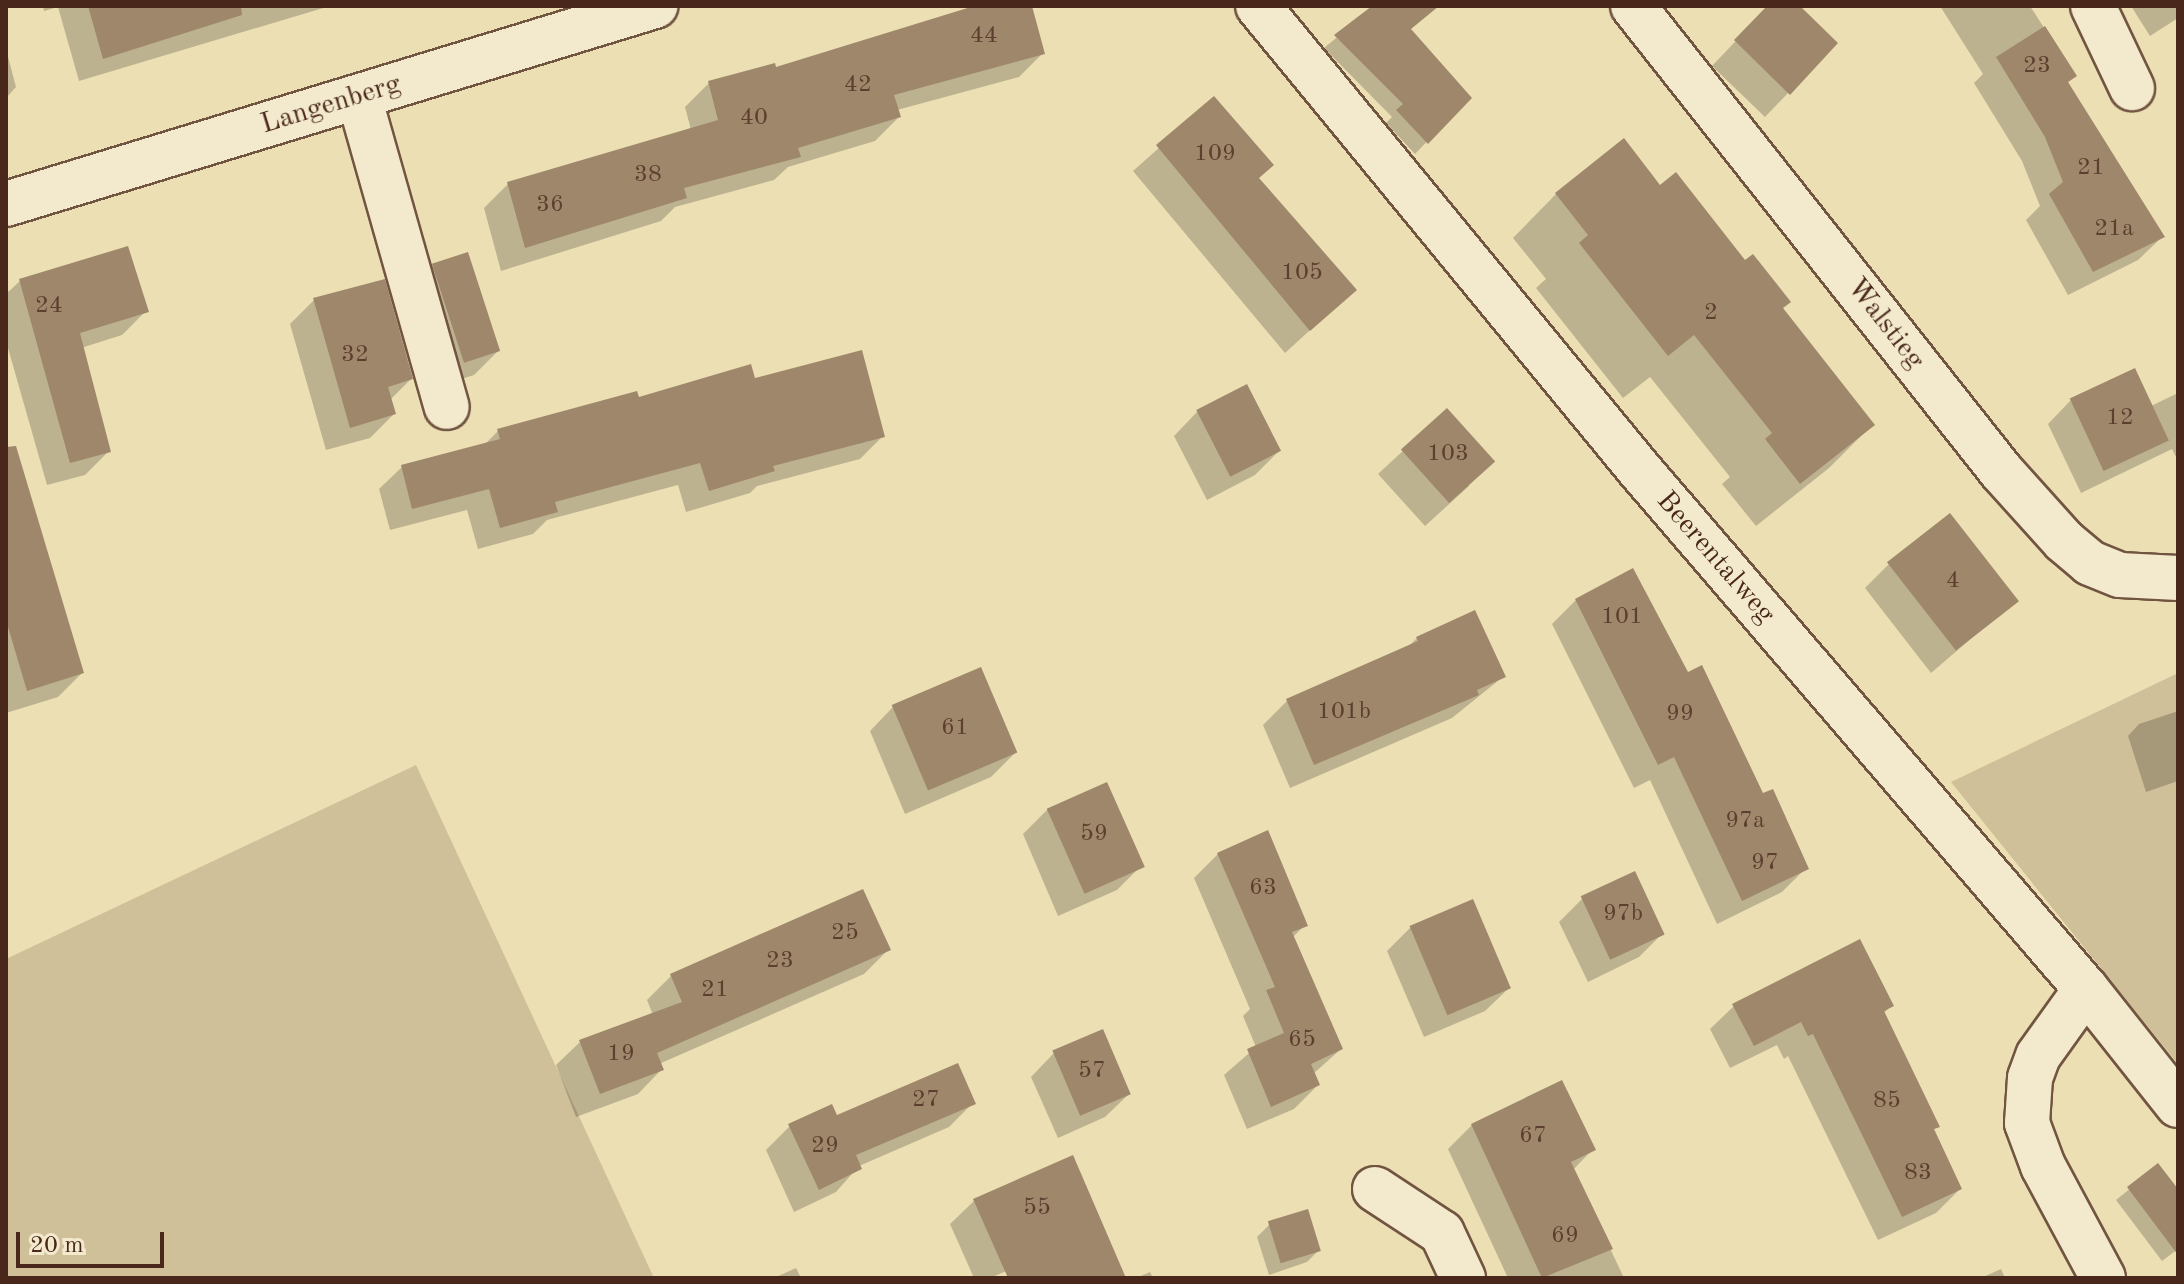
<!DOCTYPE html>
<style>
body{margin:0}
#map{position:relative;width:2184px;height:1284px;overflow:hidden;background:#ecdfb3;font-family:"Old Standard TT",serif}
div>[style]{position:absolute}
.green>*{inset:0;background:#d0c099}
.shadow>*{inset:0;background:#0003}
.building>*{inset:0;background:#9e876a;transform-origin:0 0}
.roads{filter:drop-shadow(2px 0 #725541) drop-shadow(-2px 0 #725541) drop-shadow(0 2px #725541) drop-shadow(0 -2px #725541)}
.minor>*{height:44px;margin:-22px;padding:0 22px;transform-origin:22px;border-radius:22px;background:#f3eace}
span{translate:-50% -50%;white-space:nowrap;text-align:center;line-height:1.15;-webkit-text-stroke:8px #f3eace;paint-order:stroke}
.number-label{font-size:24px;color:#5e3f2f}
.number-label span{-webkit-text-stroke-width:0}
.street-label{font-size:28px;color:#49271b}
.frame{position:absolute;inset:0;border:8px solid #49271b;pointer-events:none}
.scale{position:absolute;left:16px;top:1232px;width:148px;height:36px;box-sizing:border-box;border:4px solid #49271b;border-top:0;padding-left:10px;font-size:24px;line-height:28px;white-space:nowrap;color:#49271b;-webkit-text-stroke:6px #f3eace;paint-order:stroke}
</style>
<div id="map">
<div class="green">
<i style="clip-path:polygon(2178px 673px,2178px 1064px,1951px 782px)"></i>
<i style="clip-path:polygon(416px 765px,654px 1278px,6px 1278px,6px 959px)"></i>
</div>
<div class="shadow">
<i style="clip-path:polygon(43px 6px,330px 6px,79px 81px,58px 7px,44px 11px)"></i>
<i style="clip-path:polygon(986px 6px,1030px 6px,1043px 53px,1019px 77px,897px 110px,899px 117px,875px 141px,788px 167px,774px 180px,675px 207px,661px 221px,501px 271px,484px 208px,508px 184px,691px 130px,685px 107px,709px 83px,775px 69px)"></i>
<i style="clip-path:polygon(1375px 6px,1396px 6px,1408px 30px,1469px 98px,1415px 154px,1386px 123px,1392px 117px,1324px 48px)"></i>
<i style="clip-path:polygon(1769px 6px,1797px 6px,1788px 93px,1765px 117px,1712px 66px)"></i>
<i style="clip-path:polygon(1940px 6px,2030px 6px,2075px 76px,2067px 83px,2162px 237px,2138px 260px,2068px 295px,2026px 220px,2040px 206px,2022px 161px,1974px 83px,1983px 74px)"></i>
<i style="clip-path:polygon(2131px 6px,2178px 6px,2178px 18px,2150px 36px)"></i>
<i style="clip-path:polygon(6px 49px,16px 87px,6px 98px)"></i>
<i style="clip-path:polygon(1214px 99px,1257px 179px,1355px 289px,1285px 353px,1133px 171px)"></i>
<i style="clip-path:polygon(1660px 188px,1781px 309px,1872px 425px,1829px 468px,1756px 526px,1722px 484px,1730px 477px,1650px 377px,1623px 398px,1536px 288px,1546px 279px,1513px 238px,1556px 194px)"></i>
<i style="clip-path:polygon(433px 265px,498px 351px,474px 375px,437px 387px,409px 289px)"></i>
<i style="clip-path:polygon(20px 281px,146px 311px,122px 335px,81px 348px,109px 451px,85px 475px,47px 485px,6px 341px,6px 294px)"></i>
<i style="clip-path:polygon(314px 300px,411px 379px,390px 400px,394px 414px,370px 438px,326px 450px,290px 324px)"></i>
<i style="clip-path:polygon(754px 380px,883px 436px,860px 459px,757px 486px,750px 493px,686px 512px,678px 485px,547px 520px,533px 534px,478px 549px,467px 510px,390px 530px,379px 489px,402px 467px,483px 446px,498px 431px)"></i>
<i style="clip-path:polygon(2178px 393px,2178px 461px,2172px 449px,2081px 493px,2048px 424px,2071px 400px,2151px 406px)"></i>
<i style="clip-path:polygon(1447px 410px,1469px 486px,1425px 526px,1378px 474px)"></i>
<i style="clip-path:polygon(1197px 412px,1279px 451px,1255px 475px,1207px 500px,1174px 436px)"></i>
<i style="clip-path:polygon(6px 521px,82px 673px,58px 697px,6px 713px)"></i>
<i style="clip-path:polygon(1889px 564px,2016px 600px,1931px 673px,1865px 588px)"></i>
<i style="clip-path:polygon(1576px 600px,1687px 674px,1806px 868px,1782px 892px,1717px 924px,1650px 780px,1634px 788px,1552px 624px)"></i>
<i style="clip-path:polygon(1417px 638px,1504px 676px,1452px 718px,1290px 788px,1263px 725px,1287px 701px,1407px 648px)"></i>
<i style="clip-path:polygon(893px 707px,1015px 753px,991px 777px,905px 814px,870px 731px)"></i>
<i style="clip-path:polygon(2178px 711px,2178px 781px,2146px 792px,2128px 736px,2139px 724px)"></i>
<i style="clip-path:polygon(1047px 810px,1141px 866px,1117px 890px,1058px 916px,1023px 834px)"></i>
<i style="clip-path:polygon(1218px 854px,1305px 925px,1292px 938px,1341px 1049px,1313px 1074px,1318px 1085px,1294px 1109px,1247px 1129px,1224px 1075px,1256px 1047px,1243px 1016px,1250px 1009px,1194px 878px)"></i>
<i style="clip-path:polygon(862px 891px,888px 950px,864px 974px,659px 1064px,661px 1070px,638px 1094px,576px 1117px,556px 1065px,580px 1042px,653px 1015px,647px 1000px,671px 976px)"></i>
<i style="clip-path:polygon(1583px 898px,1663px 933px,1639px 957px,1588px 982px,1559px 922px)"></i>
<i style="clip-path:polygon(1411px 927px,1509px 988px,1485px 1011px,1424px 1037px,1387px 951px)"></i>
<i style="clip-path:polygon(1734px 1006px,1891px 1006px,1883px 1014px,1937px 1126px,1933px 1131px,1960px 1189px,1936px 1213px,1878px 1240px,1788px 1056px,1784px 1059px,1777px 1045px,1730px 1068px,1710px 1029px)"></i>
<i style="clip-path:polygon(1054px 1053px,1129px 1094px,1105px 1117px,1058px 1138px,1031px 1077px)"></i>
<i style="clip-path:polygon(973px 1103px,949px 1127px,859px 1166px,836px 1192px,794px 1212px,766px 1150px,790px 1126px)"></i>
<i style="clip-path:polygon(1472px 1125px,1593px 1149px,1573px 1170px,1624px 1278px,1508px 1278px,1448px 1149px)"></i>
<i style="clip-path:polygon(2158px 1166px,2178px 1193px,2178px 1249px,2162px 1261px,2116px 1200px)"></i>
<i style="clip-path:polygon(974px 1201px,1074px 1242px,990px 1278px,974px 1278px,950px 1224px)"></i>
<i style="clip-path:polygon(1269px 1225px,1319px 1250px,1307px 1262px,1269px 1275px,1257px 1237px)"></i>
<i style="clip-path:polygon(796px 1268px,801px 1278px,774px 1278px)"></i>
<i style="clip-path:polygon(2001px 1269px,2005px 1278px,1981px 1278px)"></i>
<i style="clip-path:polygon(1150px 1272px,1153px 1278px,1136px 1278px)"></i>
</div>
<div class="building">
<i style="clip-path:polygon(88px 6px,241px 6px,242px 15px,103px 59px)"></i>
<i style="clip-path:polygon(974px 6px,1032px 6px,1045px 54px,894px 95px,901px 117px,798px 148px,801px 157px,684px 188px,687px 198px,525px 248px,507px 182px,718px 120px,708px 81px,775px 63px,776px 67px)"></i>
<i style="clip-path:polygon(1372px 6px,1439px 6px,1411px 29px,1472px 98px,1428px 144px,1396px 110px,1403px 104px,1334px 35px)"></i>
<i style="clip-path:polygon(1767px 6px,1800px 6px,1838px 43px,1790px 95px,1734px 40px)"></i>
<i style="clip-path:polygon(2045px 26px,2077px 76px,2068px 82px,2165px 237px,2093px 272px,2049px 194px,2063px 182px,2045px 137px,1996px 57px)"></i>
<i style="clip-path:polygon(1214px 96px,1274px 165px,1259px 178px,1357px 290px,1310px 331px,1156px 145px)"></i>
<i style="clip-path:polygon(1624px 138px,1660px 185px,1676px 172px,1745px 260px,1753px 254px,1791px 302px,1783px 308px,1875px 425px,1800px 484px,1765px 439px,1772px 433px,1694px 335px,1668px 356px,1579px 243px,1588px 235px,1555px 193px)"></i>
<i style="clip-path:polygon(128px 246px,149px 312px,80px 333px,111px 452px,70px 463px,19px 279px)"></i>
<i style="left:468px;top:252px;width:104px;height:38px;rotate:72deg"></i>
<i style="clip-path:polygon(385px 279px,413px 379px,388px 387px,396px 414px,350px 428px,313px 298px)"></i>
<i style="clip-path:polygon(862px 350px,885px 437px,773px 466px,775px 471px,709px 491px,700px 463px,555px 502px,558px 512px,500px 528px,489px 489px,412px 509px,401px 465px,500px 439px,497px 429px,637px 391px,639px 397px,751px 364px,755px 378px)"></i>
<i style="left:2135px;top:368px;width:80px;height:72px;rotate:65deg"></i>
<i style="left:1247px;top:384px;width:75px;height:57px;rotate:63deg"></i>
<i style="left:1447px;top:408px;width:72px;height:62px;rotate:48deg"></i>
<i style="clip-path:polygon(16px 446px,84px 673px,27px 691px,6px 620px,6px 447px)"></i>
<i style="left:1950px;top:513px;width:112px;height:80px;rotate:52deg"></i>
<i style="clip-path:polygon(1633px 568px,1688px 672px,1702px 665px,1763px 793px,1773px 789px,1809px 869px,1742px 901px,1674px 757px,1658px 765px,1575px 599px)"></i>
<i style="clip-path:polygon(1475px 610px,1506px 677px,1477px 690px,1479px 695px,1314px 765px,1286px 699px,1418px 641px,1416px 637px)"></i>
<i style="left:981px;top:667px;width:93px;height:97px;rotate:67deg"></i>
<i style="left:1107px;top:782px;width:93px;height:66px;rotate:66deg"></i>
<i style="clip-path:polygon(1268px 830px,1308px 926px,1292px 932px,1343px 1049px,1311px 1064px,1320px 1085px,1271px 1107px,1247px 1049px,1284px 1033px,1266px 990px,1275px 987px,1217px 853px)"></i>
<i style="left:1635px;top:871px;width:70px;height:60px;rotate:65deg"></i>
<i style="clip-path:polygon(863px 889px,891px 950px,657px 1053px,664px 1070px,600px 1094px,579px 1040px,682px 1002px,670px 974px)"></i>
<i style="left:1473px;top:899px;width:97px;height:69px;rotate:67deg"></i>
<i style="clip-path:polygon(1860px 939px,1894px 1006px,1884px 1011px,1940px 1127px,1934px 1129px,1962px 1189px,1902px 1217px,1813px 1034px,1808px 1036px,1801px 1022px,1754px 1046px,1732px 1004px)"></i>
<i style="left:1103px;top:1029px;width:71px;height:55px;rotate:67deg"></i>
<i style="clip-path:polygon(958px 1063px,976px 1104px,856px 1155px,862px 1169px,819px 1190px,788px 1124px,832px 1104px,837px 1115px)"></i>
<i style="clip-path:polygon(1562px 1080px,1596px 1150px,1571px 1162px,1613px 1249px,1542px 1278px,1471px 1124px)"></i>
<i style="clip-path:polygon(1073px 1155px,1126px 1278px,1008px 1278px,973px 1199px)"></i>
<i style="clip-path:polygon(2158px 1163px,2178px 1189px,2178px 1255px,2127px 1187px)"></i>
<i style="left:1308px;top:1209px;width:44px;height:42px;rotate:73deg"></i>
</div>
<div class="roads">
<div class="minor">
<i style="left:1258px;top:6px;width:598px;rotate:50.56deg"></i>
<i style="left:1638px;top:468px;width:687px;rotate:49.31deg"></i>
<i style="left:2086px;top:989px;width:148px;rotate:51.6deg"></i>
<i style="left:1633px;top:6px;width:593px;rotate:51.64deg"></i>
<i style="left:2001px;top:471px;width:94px;rotate:48deg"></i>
<i style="left:2064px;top:541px;width:34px;rotate:40deg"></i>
<i style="left:2090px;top:563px;width:32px;rotate:22deg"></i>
<i style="left:2120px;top:575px;width:58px;rotate:3deg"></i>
<i style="left:2093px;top:6px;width:91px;rotate:64.6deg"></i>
<i style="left:359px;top:97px;width:322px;rotate:74.2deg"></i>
<i style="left:6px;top:204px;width:679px;rotate:-16.97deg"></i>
<i style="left:2086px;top:989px;width:82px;rotate:125.6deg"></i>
<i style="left:2038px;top:1056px;width:23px;rotate:110deg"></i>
<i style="left:2030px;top:1078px;width:45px;rotate:93.8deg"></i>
<i style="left:2027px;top:1123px;width:46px;rotate:69.6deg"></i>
<i style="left:2043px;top:1166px;width:127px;rotate:61.8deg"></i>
<i style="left:1375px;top:1189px;width:80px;rotate:33.3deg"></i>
<i style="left:1442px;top:1233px;width:50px;rotate:65deg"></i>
</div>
</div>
<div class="number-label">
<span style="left:984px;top:37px">44</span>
<span style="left:2037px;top:67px">23</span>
<span style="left:858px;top:86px">42</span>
<span style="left:754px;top:119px">40</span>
<span style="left:1215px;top:155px">109</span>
<span style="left:2091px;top:169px">21</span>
<span style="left:648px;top:176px">38</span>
<span style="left:550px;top:206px">36</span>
<span style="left:2114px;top:230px">21a</span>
<span style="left:1302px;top:274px">105</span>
<span style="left:49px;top:307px">24</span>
<span style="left:1711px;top:314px">2</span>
<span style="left:355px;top:356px">32</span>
<span style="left:2120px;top:419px">12</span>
<span style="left:1448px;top:455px">103</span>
<span style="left:1953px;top:582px">4</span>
<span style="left:1622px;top:618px">101</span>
<span style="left:1344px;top:713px">101b</span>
<span style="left:1680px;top:715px">99</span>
<span style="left:955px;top:729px">61</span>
<span style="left:1745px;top:822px">97a</span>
<span style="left:1094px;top:835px">59</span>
<span style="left:1765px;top:864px">97</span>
<span style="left:1263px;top:889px">63</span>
<span style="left:1623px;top:915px">97b</span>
<span style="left:845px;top:934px">25</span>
<span style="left:780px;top:962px">23</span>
<span style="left:715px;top:991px">21</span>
<span style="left:1302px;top:1041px">65</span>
<span style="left:621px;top:1055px">19</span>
<span style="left:1092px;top:1072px">57</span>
<span style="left:926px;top:1101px">27</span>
<span style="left:1887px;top:1102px">85</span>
<span style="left:1533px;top:1137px">67</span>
<span style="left:825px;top:1147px">29</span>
<span style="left:1918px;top:1174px">83</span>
<span style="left:1037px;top:1209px">55</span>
<span style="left:1565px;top:1237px">69</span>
</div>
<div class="street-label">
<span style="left:331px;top:105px;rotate:-17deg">Langenberg</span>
<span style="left:1885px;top:324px;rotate:52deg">Walstieg</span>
<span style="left:1715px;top:558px;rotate:49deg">Beerentalweg</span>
</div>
<div class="frame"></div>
<div class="scale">20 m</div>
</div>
